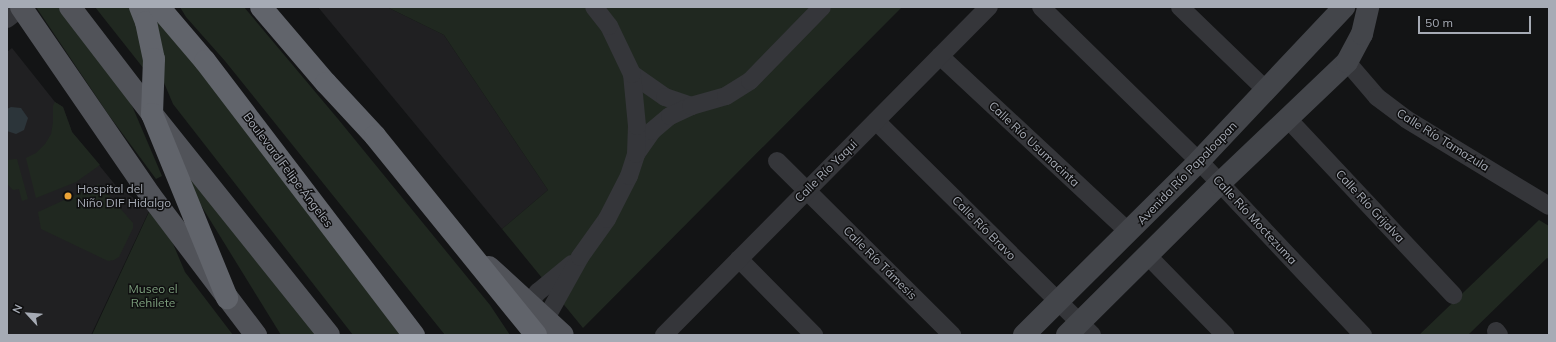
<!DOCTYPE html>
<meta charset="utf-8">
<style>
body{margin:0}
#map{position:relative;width:1556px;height:342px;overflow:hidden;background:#131415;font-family:Mulish,sans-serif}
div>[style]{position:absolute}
.built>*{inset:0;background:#202022}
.green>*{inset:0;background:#202820}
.water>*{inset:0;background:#2c353a}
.street>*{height:18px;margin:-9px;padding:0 9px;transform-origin:9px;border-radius:9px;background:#35363a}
.secondary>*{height:22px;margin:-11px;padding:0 11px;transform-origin:11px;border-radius:11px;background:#43454a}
.primary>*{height:22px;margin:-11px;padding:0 11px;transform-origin:11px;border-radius:11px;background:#515359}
.highway>*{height:22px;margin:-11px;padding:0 11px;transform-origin:11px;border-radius:11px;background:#61646b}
.dots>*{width:11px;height:11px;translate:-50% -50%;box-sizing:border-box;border:2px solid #0f0f10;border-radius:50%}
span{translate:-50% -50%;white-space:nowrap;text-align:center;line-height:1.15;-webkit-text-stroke:3px #0f0f10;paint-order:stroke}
.street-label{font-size:12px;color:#a6abb5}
.poi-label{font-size:12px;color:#a6abb5}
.left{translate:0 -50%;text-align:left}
.park-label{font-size:12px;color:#7d9f7d}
.frame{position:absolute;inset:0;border:8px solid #a6abb5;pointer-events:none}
.north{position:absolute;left:8px;top:294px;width:40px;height:40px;-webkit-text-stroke:3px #0f0f10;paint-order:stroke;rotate:296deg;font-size:11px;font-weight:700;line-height:16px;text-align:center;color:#a6abb5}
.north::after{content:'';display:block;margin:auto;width:14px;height:18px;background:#a6abb5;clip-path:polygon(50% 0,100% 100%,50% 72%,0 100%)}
.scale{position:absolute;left:1418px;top:16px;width:113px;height:18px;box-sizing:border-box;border:2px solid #a6abb5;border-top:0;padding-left:5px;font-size:12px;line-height:14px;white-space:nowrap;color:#a6abb5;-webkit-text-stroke:3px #0f0f10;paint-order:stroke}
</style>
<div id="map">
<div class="built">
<i style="clip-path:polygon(318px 7px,387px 7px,444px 35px,548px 190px,502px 229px)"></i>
<i style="clip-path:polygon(12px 48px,55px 102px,63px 107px,72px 132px,117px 187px,143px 204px,149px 211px,91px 335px,7px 335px,7px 52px)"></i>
</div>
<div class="green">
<i style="clip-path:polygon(36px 7px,65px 7px,130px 101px,162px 176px,156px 179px,108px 114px)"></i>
<i style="clip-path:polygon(95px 7px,130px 7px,142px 40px,144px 69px)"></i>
<i style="clip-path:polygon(180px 7px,244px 7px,338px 119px,490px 305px,510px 335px,445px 335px,225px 61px,186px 17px)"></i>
<i style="clip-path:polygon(387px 7px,902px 7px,583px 328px,502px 229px,548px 190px,444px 35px)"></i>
<i style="clip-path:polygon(148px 8px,415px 335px,353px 335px,173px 104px,162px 78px)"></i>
<i style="clip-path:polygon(55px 102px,63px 107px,72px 132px,100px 165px,76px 182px,36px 198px,26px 158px,36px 153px,45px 144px,51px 134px,53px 122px,53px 106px)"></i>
<i style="clip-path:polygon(17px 159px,28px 199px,22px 201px,19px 189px,13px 190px,7px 184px,7px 160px)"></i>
<i style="clip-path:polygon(194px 175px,322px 335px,281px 335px,186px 181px)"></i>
<i style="clip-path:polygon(99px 184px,133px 223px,133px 228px,119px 257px,114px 260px,108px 261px,41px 229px,38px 212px)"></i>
<i style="clip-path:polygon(149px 212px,171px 239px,185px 272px,233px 335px,92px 335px)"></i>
<i style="clip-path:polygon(1539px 220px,1549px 226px,1549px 259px,1547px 258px,1468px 335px,1419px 335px)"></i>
</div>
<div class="water">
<i style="clip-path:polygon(11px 107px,21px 108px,28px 118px,24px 130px,16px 134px,7px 131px,7px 109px)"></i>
</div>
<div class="street">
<i style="left:1041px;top:7px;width:221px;rotate:44.3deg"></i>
<i style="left:1199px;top:161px;width:239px;rotate:46.7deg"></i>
<i style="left:1180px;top:7px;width:121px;rotate:44deg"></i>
<i style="left:7px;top:19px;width:18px;rotate:-38deg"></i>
<i style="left:940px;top:56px;width:258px;rotate:43deg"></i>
<i style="left:1347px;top:62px;width:46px;rotate:49.4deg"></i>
<i style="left:1377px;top:97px;width:36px;rotate:37deg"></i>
<i style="left:1406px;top:119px;width:167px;rotate:31.3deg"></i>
<i style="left:632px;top:74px;width:40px;rotate:34.9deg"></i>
<i style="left:665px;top:97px;width:28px;rotate:19deg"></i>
<i style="left:1287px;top:118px;width:243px;rotate:46.8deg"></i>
<i style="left:876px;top:121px;width:304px;rotate:44.7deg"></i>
<i style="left:636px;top:154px;width:28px;rotate:-55deg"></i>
<i style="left:652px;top:131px;width:23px;rotate:-40deg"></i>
<i style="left:670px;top:116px;width:23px;rotate:-25deg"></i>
<i style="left:691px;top:106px;width:36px;rotate:-16deg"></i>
<i style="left:726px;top:96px;width:28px;rotate:-32deg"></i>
<i style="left:750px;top:81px;width:103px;rotate:-45.8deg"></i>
<i style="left:777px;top:161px;width:247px;rotate:44.8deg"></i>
<i style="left:1147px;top:255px;width:112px;rotate:45.7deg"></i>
<i style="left:739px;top:259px;width:107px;rotate:45.4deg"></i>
<i style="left:521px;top:315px;width:29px;rotate:-54deg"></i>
<i style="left:538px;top:292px;width:44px;rotate:-39.5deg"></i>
<i style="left:537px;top:328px;width:19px;rotate:-51deg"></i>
<i style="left:549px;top:313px;width:64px;rotate:-61deg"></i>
<i style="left:580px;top:257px;width:47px;rotate:-54.6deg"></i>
<i style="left:607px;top:219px;width:48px;rotate:-62.9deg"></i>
<i style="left:629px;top:176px;width:23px;rotate:-72deg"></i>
<i style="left:636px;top:154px;width:28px;rotate:-88deg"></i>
<i style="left:637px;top:126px;width:52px;rotate:-95.5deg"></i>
<i style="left:632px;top:74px;width:53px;rotate:-115.6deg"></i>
<i style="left:609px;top:26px;width:24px;rotate:-128deg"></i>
<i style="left:1496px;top:331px;width:5px;rotate:53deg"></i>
<i style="left:664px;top:335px;width:462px;rotate:-45.3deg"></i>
</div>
<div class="secondary">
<i style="left:1024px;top:335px;width:247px;rotate:-44.8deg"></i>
<i style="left:1199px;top:161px;width:212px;rotate:-46.7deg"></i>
<i style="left:1067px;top:335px;width:216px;rotate:-44.8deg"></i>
<i style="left:1220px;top:183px;width:175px;rotate:-43.6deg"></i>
<i style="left:1347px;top:62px;width:32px;rotate:-62deg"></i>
<i style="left:1362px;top:34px;width:28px;rotate:-77deg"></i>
</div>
<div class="primary">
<i style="left:21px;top:7px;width:228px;rotate:55.5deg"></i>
<i style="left:150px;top:195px;width:176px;rotate:52.9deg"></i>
<i style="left:70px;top:7px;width:135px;rotate:52.5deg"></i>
<i style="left:152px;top:114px;width:283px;rotate:51.3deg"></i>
<i style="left:489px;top:267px;width:100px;rotate:42.6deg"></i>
</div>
<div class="highway">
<i style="left:140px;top:7px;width:16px;rotate:68deg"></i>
<i style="left:146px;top:22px;width:38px;rotate:78deg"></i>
<i style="left:154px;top:59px;width:55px;rotate:92.1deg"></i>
<i style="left:152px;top:114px;width:199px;rotate:67.8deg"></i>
<i style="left:159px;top:7px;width:71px;rotate:49.6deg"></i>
<i style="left:205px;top:61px;width:345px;rotate:52.7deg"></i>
<i style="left:261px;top:7px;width:100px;rotate:49.5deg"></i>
<i style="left:326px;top:83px;width:72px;rotate:47.2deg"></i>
<i style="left:375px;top:136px;width:256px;rotate:51deg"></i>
</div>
<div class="dots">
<i style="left:68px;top:196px;background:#eba236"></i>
</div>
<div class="street-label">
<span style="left:1443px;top:140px;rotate:32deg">Calle Río Tamazula</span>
<span style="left:1034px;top:144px;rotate:43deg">Calle Río Usumacinta</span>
<span style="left:288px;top:170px;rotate:53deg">Boulevard Felipe Ángeles</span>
<span style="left:826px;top:171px;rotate:-45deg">Calle Río Yaqui</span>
<span style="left:1187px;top:173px;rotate:-46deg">Avenida Río Papaloapan</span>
<span style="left:1370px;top:206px;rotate:47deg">Calle Río Grijalva</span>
<span style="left:1255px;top:220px;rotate:47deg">Calle Río Moctezuma</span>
<span style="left:984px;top:228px;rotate:45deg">Calle Río Bravo</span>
<span style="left:880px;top:263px;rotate:45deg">Calle Río Támesis</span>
</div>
<div class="poi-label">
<span class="left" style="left:77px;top:196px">Hospital del<br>Niño DIF Hidalgo</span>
</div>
<div class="park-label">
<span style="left:153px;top:296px">Museo el<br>Rehilete</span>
</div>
<div class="frame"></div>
<div class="north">N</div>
<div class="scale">50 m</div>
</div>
